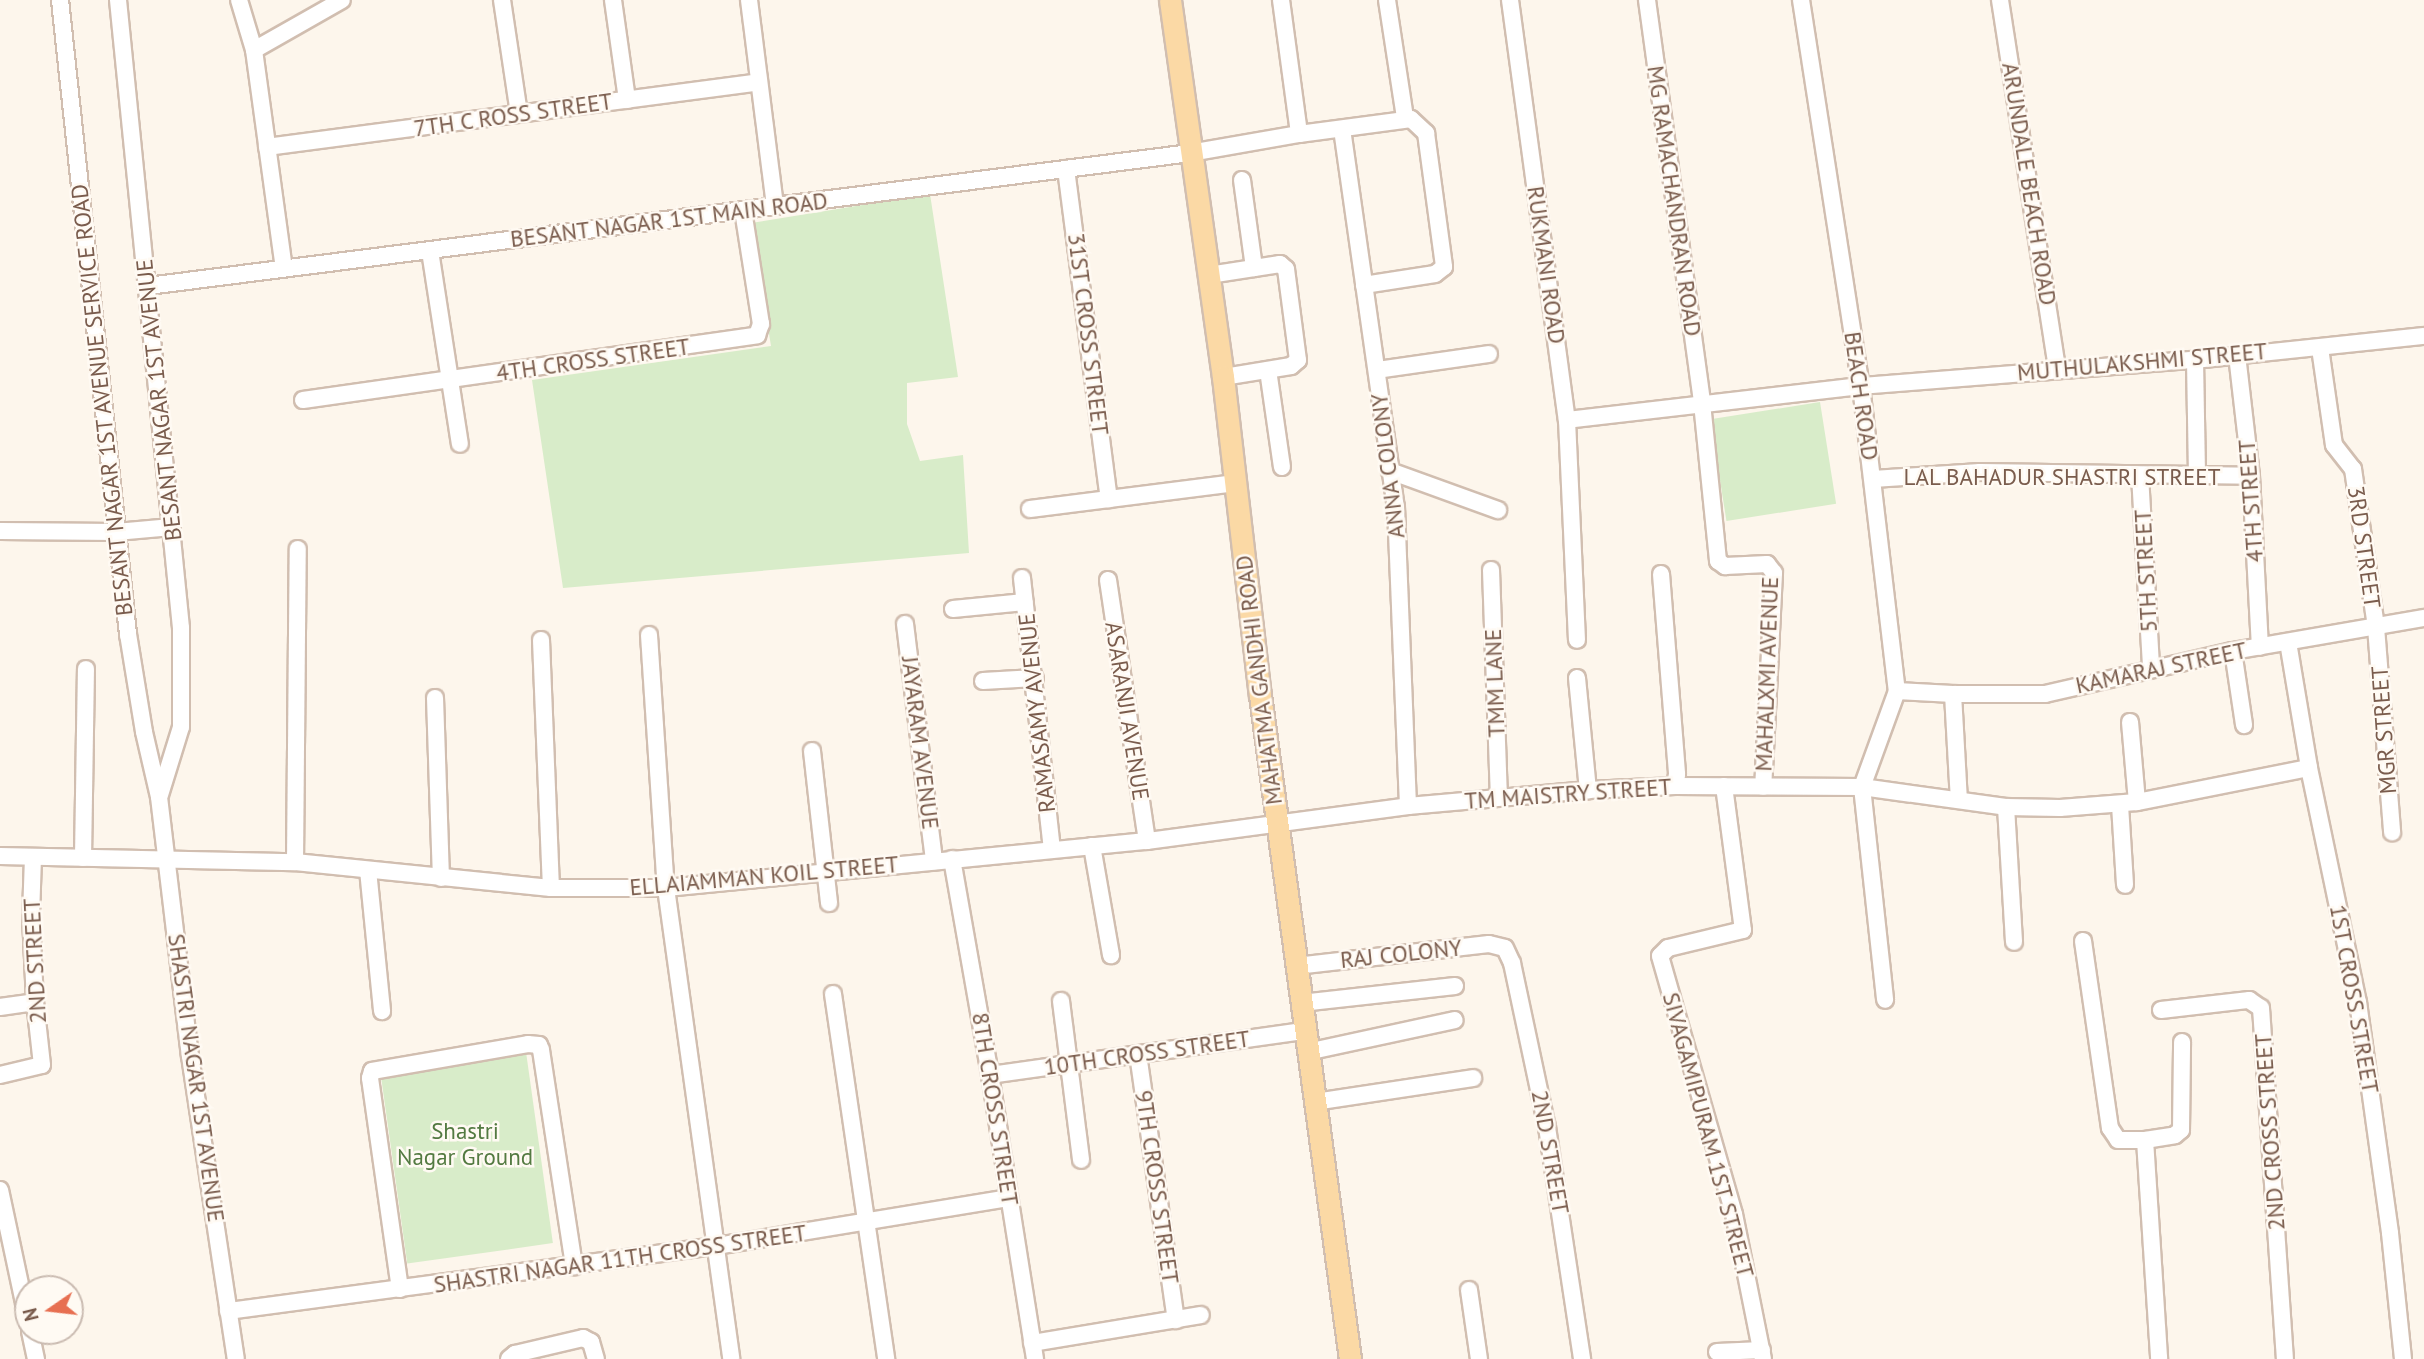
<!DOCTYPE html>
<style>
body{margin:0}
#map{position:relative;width:2424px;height:1359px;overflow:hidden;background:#fdf6ec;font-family:"PT Sans",sans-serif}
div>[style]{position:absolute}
.green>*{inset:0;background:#d8ecc9;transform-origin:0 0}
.roads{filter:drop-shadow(2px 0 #d1beb0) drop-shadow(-2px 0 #d1beb0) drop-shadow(0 2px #d1beb0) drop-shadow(0 -2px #d1beb0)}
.minor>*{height:16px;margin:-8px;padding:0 8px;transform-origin:8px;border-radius:8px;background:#fff}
.major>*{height:21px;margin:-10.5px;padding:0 10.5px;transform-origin:10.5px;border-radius:10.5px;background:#fbd9a5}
span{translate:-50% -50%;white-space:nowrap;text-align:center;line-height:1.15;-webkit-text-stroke:5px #fffaf3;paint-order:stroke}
.street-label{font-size:23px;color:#7a5c4d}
.park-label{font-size:23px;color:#537a41}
.north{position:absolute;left:14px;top:1275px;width:70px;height:70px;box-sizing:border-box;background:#fffaf3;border:2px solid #cabbb1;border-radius:50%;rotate:256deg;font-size:19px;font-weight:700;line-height:28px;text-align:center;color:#7a5c4d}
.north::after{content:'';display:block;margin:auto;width:24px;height:32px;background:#e76f51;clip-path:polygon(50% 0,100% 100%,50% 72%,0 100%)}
</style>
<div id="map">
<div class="green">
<i style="clip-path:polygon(930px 194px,958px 377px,907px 383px,907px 424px,920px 461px,963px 455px,969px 553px,563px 588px,532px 380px,771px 346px,751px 223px)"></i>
<i style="left:1820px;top:402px;width:103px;height:111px;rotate:81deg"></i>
<i style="left:526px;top:1052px;width:193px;height:147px;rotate:82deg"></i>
</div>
<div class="roads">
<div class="minor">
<i style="left:60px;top:0;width:638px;rotate:83.88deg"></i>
<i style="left:128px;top:634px;width:99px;rotate:80.7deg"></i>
<i style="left:144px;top:732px;width:67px;rotate:77deg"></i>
<i style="left:159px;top:797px;width:261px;rotate:83.2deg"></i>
<i style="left:190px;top:1056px;width:306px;rotate:81.4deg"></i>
<i style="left:118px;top:0;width:631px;rotate:84.27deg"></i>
<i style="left:181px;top:628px;width:99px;rotate:90deg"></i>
<i style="left:181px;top:727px;width:71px;rotate:107.2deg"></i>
<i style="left:239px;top:0;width:52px;rotate:73.3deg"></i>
<i style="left:254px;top:50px;width:220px;rotate:82.2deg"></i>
<i style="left:502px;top:0;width:115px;rotate:81.5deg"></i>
<i style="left:613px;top:0;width:101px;rotate:82deg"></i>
<i style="left:749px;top:0;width:208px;rotate:82.8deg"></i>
<i style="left:1281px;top:0;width:135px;rotate:82.3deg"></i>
<i style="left:1387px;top:0;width:119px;rotate:81.3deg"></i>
<i style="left:1510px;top:0;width:424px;rotate:82.3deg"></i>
<i style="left:1567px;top:420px;width:220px;rotate:87.4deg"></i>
<i style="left:1647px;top:0;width:407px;rotate:82.2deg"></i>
<i style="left:1702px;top:403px;width:159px;rotate:84.2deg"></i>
<i style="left:1718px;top:561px;width:9px;rotate:36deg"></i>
<i style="left:1725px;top:566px;width:42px;rotate:-2.7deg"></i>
<i style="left:1767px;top:564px;width:11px;rotate:52deg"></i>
<i style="left:1774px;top:573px;width:214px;rotate:92.9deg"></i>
<i style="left:1801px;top:0;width:391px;rotate:81.2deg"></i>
<i style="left:1861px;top:386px;width:307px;rotate:83.3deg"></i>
<i style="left:1897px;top:691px;width:102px;rotate:110deg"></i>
<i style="left:1862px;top:787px;width:214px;rotate:83.8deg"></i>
<i style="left:2000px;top:0;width:373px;rotate:81.2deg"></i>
<i style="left:254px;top:50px;width:101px;rotate:-29.6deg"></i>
<i style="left:1342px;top:129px;width:382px;rotate:81.9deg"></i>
<i style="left:1396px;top:507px;width:299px;rotate:87.7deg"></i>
<i style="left:267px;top:147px;width:496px;rotate:-7.5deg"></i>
<i style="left:1066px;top:169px;width:333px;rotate:82.6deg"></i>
<i style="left:1242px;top:180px;width:89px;rotate:82.2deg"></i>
<i style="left:430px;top:251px;width:195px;rotate:81.2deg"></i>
<i style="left:1209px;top:275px;width:72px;rotate:-8.8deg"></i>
<i style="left:1280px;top:264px;width:8px;rotate:40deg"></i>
<i style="left:1286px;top:269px;width:92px;rotate:82.5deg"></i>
<i style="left:1298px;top:360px;width:9px;rotate:139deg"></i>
<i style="left:1291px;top:366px;width:69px;rotate:170.8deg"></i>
<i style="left:148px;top:286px;width:1050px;rotate:-7.27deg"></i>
<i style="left:1190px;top:153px;width:111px;rotate:-9.9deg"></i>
<i style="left:1299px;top:134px;width:113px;rotate:-7.6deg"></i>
<i style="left:1411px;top:119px;width:21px;rotate:43deg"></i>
<i style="left:1426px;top:133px;width:135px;rotate:82.3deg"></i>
<i style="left:1444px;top:267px;width:11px;rotate:142deg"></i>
<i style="left:1435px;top:274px;width:72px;rotate:171.2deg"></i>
<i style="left:2320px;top:348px;width:98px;rotate:81.8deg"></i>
<i style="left:2334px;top:445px;width:31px;rotate:52deg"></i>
<i style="left:2353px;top:469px;width:160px;rotate:81.7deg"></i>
<i style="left:2376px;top:627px;width:206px;rotate:85.5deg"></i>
<i style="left:2237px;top:355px;width:122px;rotate:83.4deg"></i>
<i style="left:2251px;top:476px;width:171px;rotate:87deg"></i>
<i style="left:2195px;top:360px;width:117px;rotate:89deg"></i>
<i style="left:1268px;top:370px;width:98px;rotate:81.8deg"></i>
<i style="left:1377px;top:370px;width:113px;rotate:-8.1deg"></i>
<i style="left:303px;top:400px;width:459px;rotate:-8.1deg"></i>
<i style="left:757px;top:335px;width:12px;rotate:-70deg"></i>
<i style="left:761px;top:324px;width:115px;rotate:-99deg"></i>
<i style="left:1567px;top:420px;width:296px;rotate:-6.6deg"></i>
<i style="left:1861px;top:386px;width:335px;rotate:-4.5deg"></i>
<i style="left:2195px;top:360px;width:230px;rotate:-6deg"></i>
<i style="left:1390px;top:471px;width:115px;rotate:19.9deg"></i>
<i style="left:2140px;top:475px;width:192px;rotate:86.7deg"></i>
<i style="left:1873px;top:479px;width:107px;rotate:-3.7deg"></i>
<i style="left:1980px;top:472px;width:271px;rotate:0.8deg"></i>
<i style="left:1030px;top:509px;width:207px;rotate:-7.2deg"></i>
<i style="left:0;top:531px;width:116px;rotate:0.5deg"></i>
<i style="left:116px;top:532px;width:56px;rotate:-5.1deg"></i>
<i style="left:1491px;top:570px;width:227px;rotate:88deg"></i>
<i style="left:1661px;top:574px;width:201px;rotate:85.4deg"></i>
<i style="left:1677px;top:774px;width:12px;rotate:99deg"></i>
<i style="left:1022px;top:578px;width:272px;rotate:83.7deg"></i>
<i style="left:1108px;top:580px;width:264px;rotate:81.5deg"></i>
<i style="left:953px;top:609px;width:72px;rotate:-5.6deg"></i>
<i style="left:905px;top:624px;width:239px;rotate:83deg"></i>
<i style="left:649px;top:635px;width:254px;rotate:86.2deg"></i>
<i style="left:666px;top:888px;width:475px;rotate:82.1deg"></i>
<i style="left:541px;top:640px;width:248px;rotate:87.7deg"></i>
<i style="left:2288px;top:642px;width:128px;rotate:80.5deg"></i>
<i style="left:2309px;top:768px;width:239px;rotate:78.2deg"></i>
<i style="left:2358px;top:1002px;width:233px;rotate:82.1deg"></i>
<i style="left:2390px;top:1233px;width:127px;rotate:84.1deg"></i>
<i style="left:2233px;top:651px;width:75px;rotate:81.5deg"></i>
<i style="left:1577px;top:678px;width:113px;rotate:84.4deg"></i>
<i style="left:983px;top:681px;width:52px;rotate:-3.3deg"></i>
<i style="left:1897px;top:691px;width:56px;rotate:3.1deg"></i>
<i style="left:1953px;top:694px;width:92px"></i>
<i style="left:2045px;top:694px;width:193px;rotate:-12.9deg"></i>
<i style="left:2233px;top:651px;width:194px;rotate:-9.8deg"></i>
<i style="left:1953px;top:694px;width:106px;rotate:86.8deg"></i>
<i style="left:435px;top:698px;width:180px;rotate:88.1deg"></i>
<i style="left:2130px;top:722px;width:80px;rotate:85deg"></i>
<i style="left:812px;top:751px;width:153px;rotate:83.6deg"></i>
<i style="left:1724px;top:786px;width:145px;rotate:82.5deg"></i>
<i style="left:1743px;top:930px;width:77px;rotate:166.5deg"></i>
<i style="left:1668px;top:948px;width:11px;rotate:135deg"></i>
<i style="left:1660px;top:956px;width:268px;rotate:74deg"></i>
<i style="left:1734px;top:1214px;width:148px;rotate:78.7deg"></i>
<i style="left:2120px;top:805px;width:80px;rotate:86.4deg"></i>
<i style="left:2006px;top:807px;width:135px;rotate:86.6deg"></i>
<i style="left:1092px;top:846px;width:111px;rotate:80.1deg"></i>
<i style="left:0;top:856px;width:295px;rotate:1.2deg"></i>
<i style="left:295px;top:862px;width:257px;rotate:5.8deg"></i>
<i style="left:551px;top:888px;width:115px"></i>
<i style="left:666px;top:888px;width:483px;rotate:-5.6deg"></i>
<i style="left:1147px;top:841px;width:263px;rotate:-7.6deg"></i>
<i style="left:1408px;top:806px;width:181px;rotate:-5.1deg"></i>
<i style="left:1588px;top:790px;width:87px;rotate:-2.6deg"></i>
<i style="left:1675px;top:786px;width:187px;rotate:0.3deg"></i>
<i style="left:1862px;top:787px;width:145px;rotate:7.9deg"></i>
<i style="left:2006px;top:807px;width:54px;rotate:1.1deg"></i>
<i style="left:2060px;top:808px;width:77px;rotate:-4.5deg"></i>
<i style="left:2137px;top:802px;width:175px;rotate:-11.2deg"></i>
<i style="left:83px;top:858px;width:189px;rotate:-89.1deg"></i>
<i style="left:952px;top:859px;width:219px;rotate:80deg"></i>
<i style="left:990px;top:1075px;width:288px;rotate:81deg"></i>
<i style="left:295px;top:862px;width:313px;rotate:-89.5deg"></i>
<i style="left:368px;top:870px;width:142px;rotate:84.3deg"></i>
<i style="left:2083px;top:941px;width:189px;rotate:81.8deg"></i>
<i style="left:2110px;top:1128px;width:14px;rotate:56deg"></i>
<i style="left:2118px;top:1140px;width:27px"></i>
<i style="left:2145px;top:1140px;width:30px;rotate:-9deg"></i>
<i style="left:2175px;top:1135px;width:8px;rotate:-40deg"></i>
<i style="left:2181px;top:1130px;width:88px;rotate:-89.3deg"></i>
<i style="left:1296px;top:966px;width:194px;rotate:-6.5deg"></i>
<i style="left:1489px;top:944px;width:16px;rotate:14deg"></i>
<i style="left:1505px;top:948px;width:17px;rotate:65deg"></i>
<i style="left:1512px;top:963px;width:168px;rotate:78deg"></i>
<i style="left:1547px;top:1127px;width:235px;rotate:81.4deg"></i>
<i style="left:833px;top:994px;width:369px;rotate:81.7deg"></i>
<i style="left:1061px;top:1001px;width:160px;rotate:82.8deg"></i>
<i style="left:1301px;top:1003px;width:155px;rotate:-6.3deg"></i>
<i style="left:0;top:1007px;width:35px;rotate:-8deg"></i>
<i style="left:2161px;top:1010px;width:89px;rotate:-6.5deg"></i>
<i style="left:2249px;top:1000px;width:14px;rotate:34deg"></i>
<i style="left:2261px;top:1008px;width:352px;rotate:86.1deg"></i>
<i style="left:1307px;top:1052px;width:151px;rotate:-12.2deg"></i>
<i style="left:1138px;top:1054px;width:269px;rotate:81.9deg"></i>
<i style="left:0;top:1075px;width:43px;rotate:-13.4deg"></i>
<i style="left:42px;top:1065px;width:63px;rotate:-96.3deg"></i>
<i style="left:35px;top:1002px;width:85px;rotate:-92.7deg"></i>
<i style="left:31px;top:917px;width:60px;rotate:-88.1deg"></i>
<i style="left:990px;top:1075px;width:317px;rotate:-8deg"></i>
<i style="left:1315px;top:1102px;width:160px;rotate:-8.6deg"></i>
<i style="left:2145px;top:1140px;width:219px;rotate:86.3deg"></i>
<i style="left:0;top:1190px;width:135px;rotate:78deg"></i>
<i style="left:400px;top:1289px;width:213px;rotate:-98.1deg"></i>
<i style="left:370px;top:1078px;width:7px;rotate:-74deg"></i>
<i style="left:372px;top:1071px;width:158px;rotate:-9.8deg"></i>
<i style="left:528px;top:1044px;width:11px;rotate:5deg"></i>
<i style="left:539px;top:1045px;width:5px;rotate:68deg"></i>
<i style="left:541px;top:1050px;width:219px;rotate:81.3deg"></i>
<i style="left:1469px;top:1290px;width:70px;rotate:81.8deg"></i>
<i style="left:228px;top:1311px;width:492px;rotate:-7.6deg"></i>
<i style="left:716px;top:1246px;width:297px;rotate:-9.3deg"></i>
<i style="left:30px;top:1331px;width:29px;rotate:78deg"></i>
<i style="left:1032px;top:1343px;width:171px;rotate:-9.4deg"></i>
<i style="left:1717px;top:1352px;width:45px;rotate:-2.5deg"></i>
<i style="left:509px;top:1359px;width:8px;rotate:-40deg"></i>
<i style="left:515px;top:1354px;width:70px;rotate:-13.2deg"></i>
<i style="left:583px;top:1338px;width:9px;rotate:27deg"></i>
<i style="left:591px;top:1342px;width:18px;rotate:74deg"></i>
</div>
<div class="major">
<i style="left:1170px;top:0;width:381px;rotate:82deg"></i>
<i style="left:1223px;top:377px;width:320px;rotate:83.4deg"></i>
<i style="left:1260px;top:695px;width:670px;rotate:82.28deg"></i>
</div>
</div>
<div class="street-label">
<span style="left:513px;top:115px;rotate:-8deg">7TH C ROSS STREET</span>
<span style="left:2029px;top:184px;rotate:81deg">ARUNDALE BEACH ROAD</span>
<span style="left:1674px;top:201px;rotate:82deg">MG RAMACHANDRAN ROAD</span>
<span style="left:669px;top:220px;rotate:-7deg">BESANT NAGAR 1ST MAIN ROAD</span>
<span style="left:1546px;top:265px;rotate:82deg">RUKMANI ROAD</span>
<span style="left:1088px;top:334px;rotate:83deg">31ST CROSS STREET</span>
<span style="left:593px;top:360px;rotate:-8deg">4TH CROSS STREET</span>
<span style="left:2142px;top:362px;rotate:-5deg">MUTHULAKSHMI STREET</span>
<span style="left:1861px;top:396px;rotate:82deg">BEACH ROAD</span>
<span style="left:102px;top:400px;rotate:-96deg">BESANT NAGAR 1ST AVENUE SERVICE ROAD</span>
<span style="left:159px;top:400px;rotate:-96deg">BESANT NAGAR 1ST AVENUE</span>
<span style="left:1388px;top:466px;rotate:-97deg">ANNA COLONY</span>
<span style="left:2062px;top:477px">LAL BAHADUR SHASTRI STREET</span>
<span style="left:2251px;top:501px;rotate:-94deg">4TH STREET</span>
<span style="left:2364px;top:547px;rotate:82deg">3RD STREET</span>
<span style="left:2146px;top:571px;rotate:-93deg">5TH STREET</span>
<span style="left:2161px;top:668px;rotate:-12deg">KAMARAJ STREET</span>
<span style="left:1767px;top:674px;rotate:-88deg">MAHALXMI AVENUE</span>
<span style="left:1259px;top:680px;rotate:-97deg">MAHATMA GANDHI ROAD</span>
<span style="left:1495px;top:683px;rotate:-92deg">TMM LANE</span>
<span style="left:1127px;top:711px;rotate:81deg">ASARANJI AVENUE</span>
<span style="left:1037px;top:713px;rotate:-96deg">RAMASAMY AVENUE</span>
<span style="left:2384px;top:730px;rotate:-94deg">MGR STREET</span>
<span style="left:920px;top:743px;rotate:83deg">JAYARAM AVENUE</span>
<span style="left:1568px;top:794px;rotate:-4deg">TM MAISTRY STREET</span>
<span style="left:764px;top:876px;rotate:-5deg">ELLAIAMMAN KOIL STREET</span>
<span style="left:1401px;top:954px;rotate:-6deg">RAJ COLONY</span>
<span style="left:35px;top:961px;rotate:-93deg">2ND STREET</span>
<span style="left:2354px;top:999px;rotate:80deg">1ST CROSS STREET</span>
<span style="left:1147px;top:1053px;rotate:-8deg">10TH CROSS STREET</span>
<span style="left:196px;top:1078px;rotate:82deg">SHASTRI NAGAR 1ST AVENUE</span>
<span style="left:995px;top:1109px;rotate:81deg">8TH CROSS STREET</span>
<span style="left:2270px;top:1132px;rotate:-94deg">2ND CROSS STREET</span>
<span style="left:1708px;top:1135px;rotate:75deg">SIVAGAMIPURAM 1ST STREET</span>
<span style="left:1550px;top:1152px;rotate:80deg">2ND STREET</span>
<span style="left:1157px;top:1187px;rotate:82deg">9TH CROSS STREET</span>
<span style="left:620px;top:1259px;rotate:-8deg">SHASTRI NAGAR 11TH CROSS STREET</span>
</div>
<div class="park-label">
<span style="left:465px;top:1144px">Shastri<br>Nagar Ground</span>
</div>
<div class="north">N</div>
</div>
